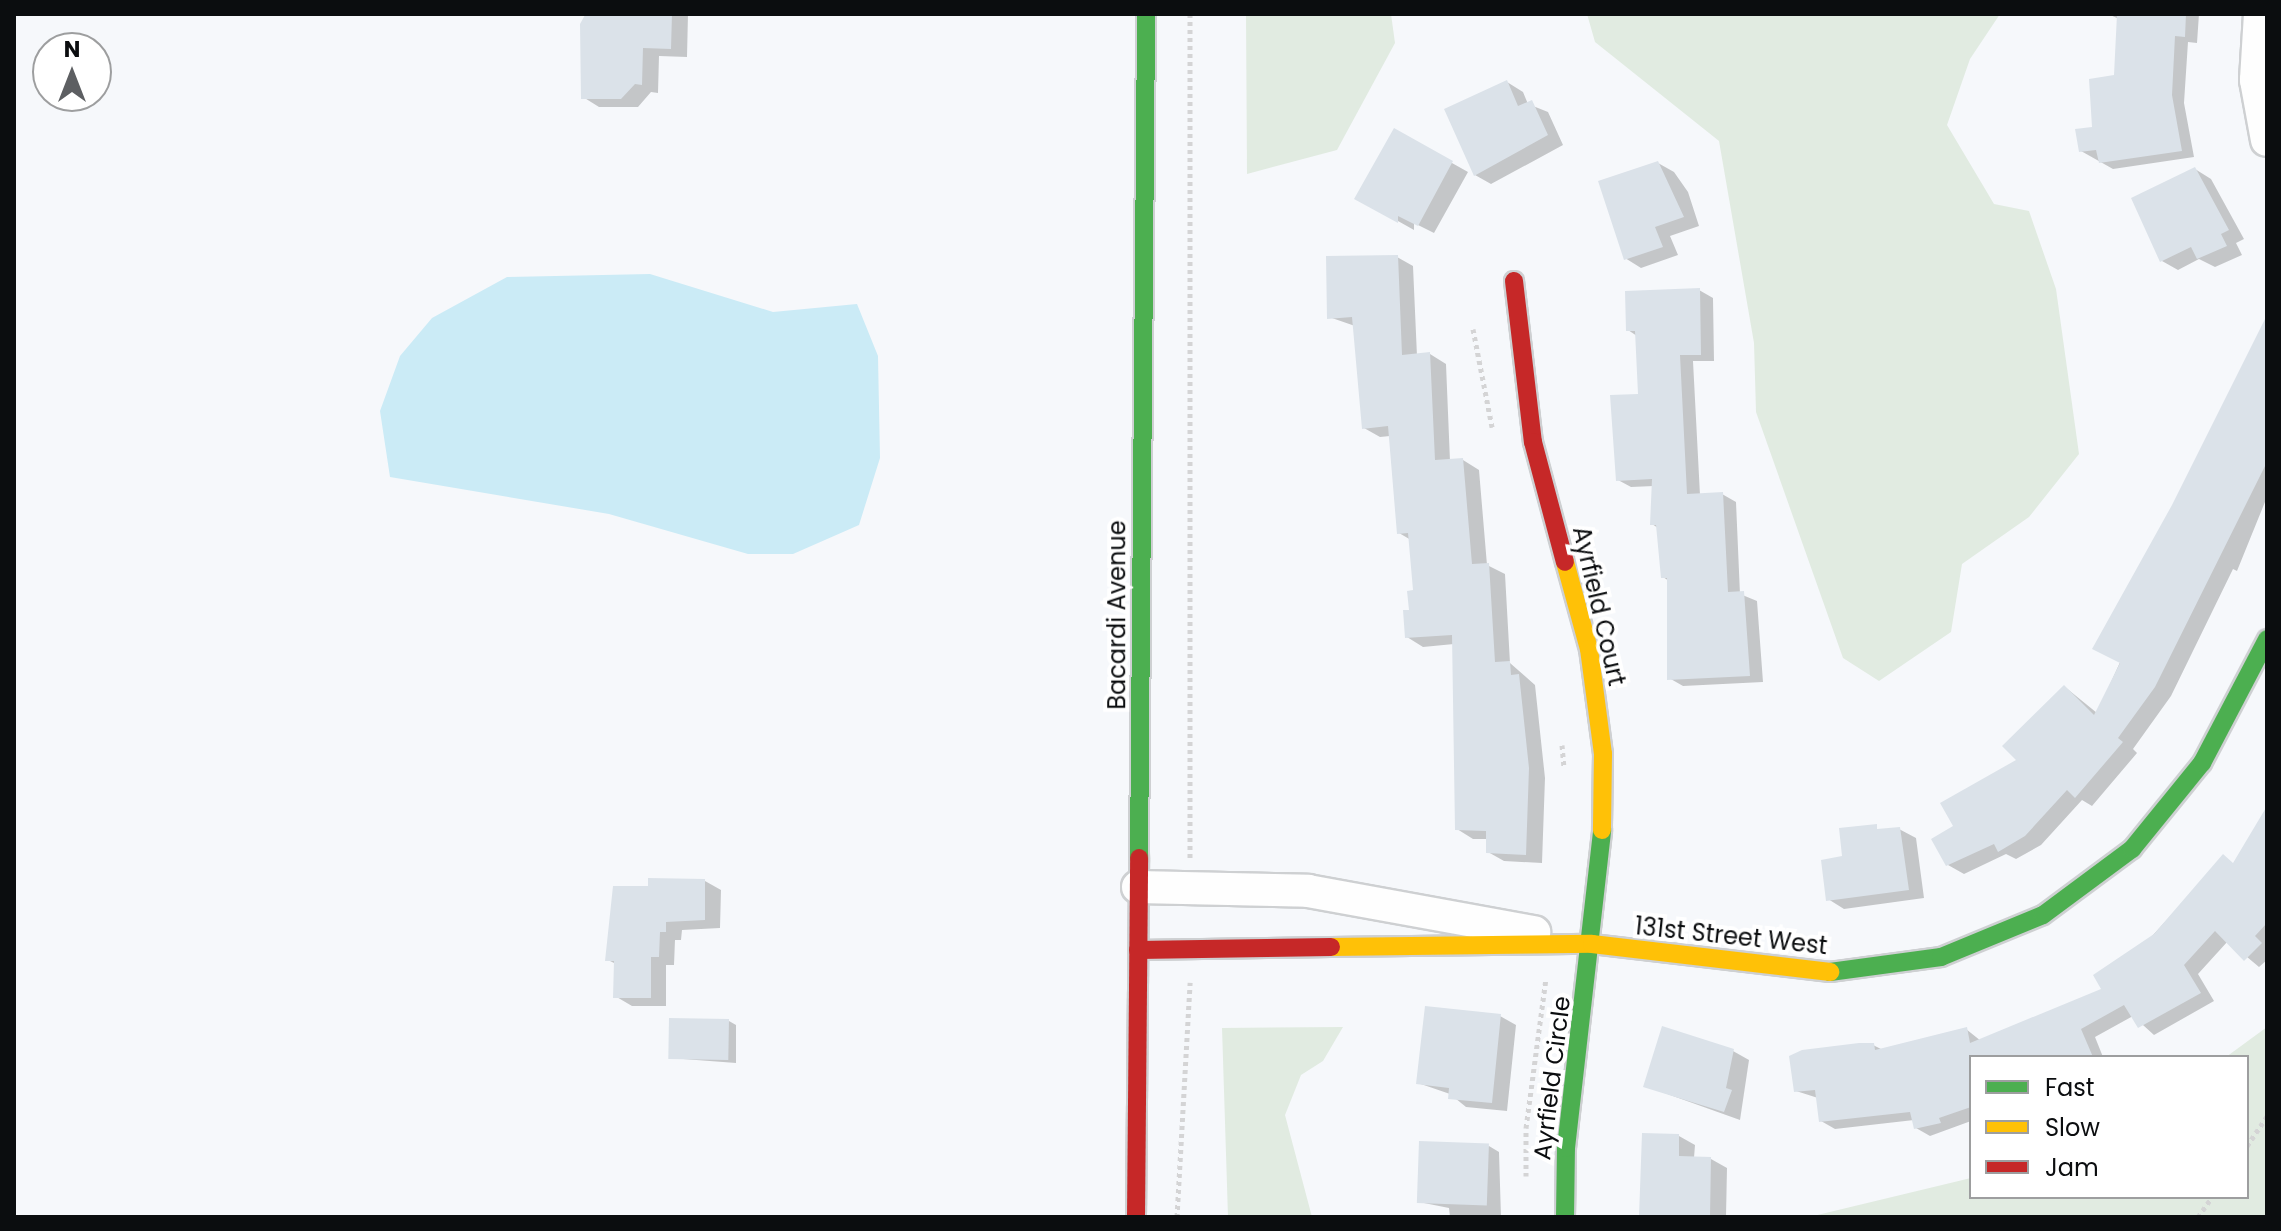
<!DOCTYPE html>
<style>
body{margin:0}
#map{position:relative;width:2281px;height:1231px;overflow:hidden;background:#f6f8fb;font-family:Poppins,sans-serif}
div>[style]{position:absolute}
.green>*{inset:0;background:#e1ebe1}
.water>*{inset:0;background:#cbebf6}
.shadow>*{inset:0;background:#0003}
.building>*{inset:0;background:#dbe2e9;transform-origin:0 0}
.path>*{height:5px;margin-top:-2.5px;transform-origin:0;background:repeating-linear-gradient(90deg,#d4d4d5 0 4px,transparent 0 8px)}
.roads{filter:drop-shadow(2px 0 #ced0d2) drop-shadow(-2px 0 #ced0d2) drop-shadow(0 2px #ced0d2) drop-shadow(0 -2px #ced0d2)}
.street>*{height:32px;margin:-16px;padding:0 16px;transform-origin:16px;border-radius:16px;background:#fefefe}
.fast>*{height:18px;margin:-9px;padding:0 9px;transform-origin:9px;border-radius:9px;background:#4caf50}
.slow>*{height:18px;margin:-9px;padding:0 9px;transform-origin:9px;border-radius:9px;background:#ffc107}
.jam>*{height:18px;margin:-9px;padding:0 9px;transform-origin:9px;border-radius:9px;background:#c62828}
span{translate:-50% -50%;white-space:nowrap;text-align:center;line-height:1.15;-webkit-text-stroke:8px #fff;paint-order:stroke}
.street-label{font-size:24px;color:#0b0d0f}
.frame{position:absolute;inset:0;border:16px solid #0b0d0f;pointer-events:none}
.legend{position:absolute;left:1969px;top:1055px;width:280px;height:144px;box-sizing:border-box;background:#fff;border:2px solid #9d9e9f;margin:0;padding:10px 14px;list-style:none;font-size:24px;color:#0b0d0f}
.legend li{display:flex;align-items:center;gap:16px;height:40px}
.legend b{width:40px;border:2px solid #9d9e9f}
.north{position:absolute;left:32px;top:32px;width:80px;height:80px;box-sizing:border-box;background:#fff;border:2px solid #9d9e9f;border-radius:50%;rotate:0deg;font-size:22px;font-weight:700;line-height:32px;text-align:center;color:#0b0d0f}
.north::after{content:'';display:block;margin:auto;width:28px;height:36px;background:#5d5f62;clip-path:polygon(50% 0,100% 100%,50% 72%,0 100%)}
</style>
<div id="map">
<div class="green">
<i style="clip-path:polygon(1246px 14px,1391px 14px,1395px 43px,1337px 150px,1247px 174px)"></i>
<i style="clip-path:polygon(1587px 14px,2000px 14px,1970px 59px,1947px 125px,1994px 204px,2029px 211px,2056px 289px,2079px 454px,2029px 517px,1962px 564px,1951px 632px,1879px 681px,1843px 658px,1756px 412px,1754px 343px,1719px 141px,1595px 42px)"></i>
<i style="clip-path:polygon(1343px 1027px,1323px 1061px,1301px 1075px,1285px 1115px,1312px 1217px,1228px 1217px,1222px 1028px)"></i>
<i style="clip-path:polygon(2267px 1027px,2267px 1217px,1809px 1217px,1971px 1178px,1971px 1197px,2247px 1197px,2247px 1057px,2226px 1057px)"></i>
</div>
<div class="water">
<i style="clip-path:polygon(650px 274px,773px 312px,857px 304px,878px 356px,880px 458px,859px 525px,793px 554px,748px 554px,609px 514px,390px 477px,380px 411px,400px 356px,432px 318px,507px 277px)"></i>
</div>
<div class="shadow">
<i style="clip-path:polygon(630px 14px,688px 14px,687px 57px,659px 56px,658px 93px,651px 92px,638px 107px,599px 107px,583px 97px)"></i>
<i style="clip-path:polygon(2108px 14px,2199px 14px,2197px 43px,2188px 42px,2184px 103px,2194px 157px,2113px 169px,2081px 151px,2116px 77px,2119px 19px)"></i>
<i style="clip-path:polygon(1507px 82px,1523px 92px,1528px 104px,1548px 112px,1563px 145px,1491px 184px,1475px 175px)"></i>
<i style="clip-path:polygon(1395px 131px,1468px 172px,1434px 233px,1414px 223px,1414px 230px,1357px 198px)"></i>
<i style="clip-path:polygon(1658px 163px,1674px 172px,1688px 192px,1699px 226px,1670px 236px,1678px 255px,1641px 268px,1625px 258px)"></i>
<i style="clip-path:polygon(2195px 169px,2211px 179px,2244px 239px,2236px 243px,2242px 255px,2215px 267px,2199px 259px,2178px 270px,2162px 261px)"></i>
<i style="clip-path:polygon(1397px 257px,1413px 266px,1417px 356px,1430px 354px,1446px 364px,1450px 461px,1463px 460px,1479px 470px,1487px 565px,1505px 574px,1510px 663px,1535px 685px,1545px 778px,1542px 863px,1504px 861px,1488px 852px,1488px 839px,1473px 839px,1457px 829px,1454px 644px,1423px 647px,1407px 637px,1415px 592px,1411px 540px,1399px 533px,1390px 436px,1380px 437px,1364px 428px,1355px 326px,1329px 317px)"></i>
<i style="clip-path:polygon(1699px 290px,1713px 298px,1714px 361px,1693px 361px,1700px 495px,1722px 494px,1736px 502px,1740px 594px,1757px 601px,1763px 682px,1683px 686px,1669px 678px,1669px 581px,1663px 577px,1658px 528px,1652px 524px,1654px 486px,1631px 487px,1618px 480px,1640px 396px,1637px 336px,1628px 330px)"></i>
<i style="clip-path:polygon(2267px 338px,2267px 497px,2237px 571px,2233px 569px,2171px 696px,2133px 749px,2137px 753px,2092px 806px,2082px 800px,2041px 845px,2016px 859px,2006px 854px,1964px 874px,1948px 865px,1956px 826px,2020px 760px,2065px 687px,2097px 713px)"></i>
<i style="clip-path:polygon(1899px 829px,1916px 838px,1924px 898px,1844px 909px,1828px 899px,1845px 858px,1841px 830px)"></i>
<i style="clip-path:polygon(2224px 857px,2267px 890px,2267px 960px,2259px 967px,2228px 941px,2198px 974px,2214px 1001px,2154px 1035px,2133px 1016px,2095px 1037px,2103px 1057px,1971px 1057px,1971px 1121px,1930px 1136px,1916px 1128px,1914px 1120px,1835px 1129px,1821px 1121px,1818px 1098px,1796px 1091px,1873px 1045px,1883px 1050px,1966px 1029px,1981px 1041px,2103px 990px)"></i>
<i style="clip-path:polygon(705px 881px,721px 890px,720px 928px,682px 930px,681px 940px,675px 940px,674px 965px,666px 965px,666px 1006px,632px 1006px,615px 996px,616px 964px,608px 960px,650px 889px)"></i>
<i style="clip-path:polygon(1500px 1016px,1516px 1025px,1507px 1111px,1466px 1107px,1450px 1094px,1418px 1083px)"></i>
<i style="clip-path:polygon(729px 1021px,736px 1025px,736px 1063px,670px 1058px)"></i>
<i style="clip-path:polygon(1733px 1051px,1749px 1060px,1740px 1120px,1645px 1086px)"></i>
<i style="clip-path:polygon(1679px 1136px,1695px 1145px,1694px 1158px,1711px 1159px,1727px 1168px,1726px 1217px,1641px 1217px)"></i>
<i style="clip-path:polygon(1489px 1146px,1499px 1152px,1501px 1217px,1450px 1217px,1449px 1208px,1419px 1202px)"></i>
</div>
<div class="building">
<i style="clip-path:polygon(672px 14px,671px 49px,643px 48px,642px 85px,635px 84px,621px 99px,581px 99px,580px 24px,585px 15px)"></i>
<i style="clip-path:polygon(2117px 14px,2186px 14px,2185px 37px,2175px 36px,2172px 95px,2182px 151px,2099px 163px,2096px 150px,2079px 152px,2075px 129px,2092px 127px,2089px 79px,2114px 75px)"></i>
<i style="clip-path:polygon(1507px 80px,1518px 106px,1532px 100px,1548px 135px,1474px 176px,1444px 109px)"></i>
<i style="clip-path:polygon(1394px 128px,1453px 161px,1418px 226px,1398px 216px,1398px 223px,1354px 199px)"></i>
<i style="clip-path:polygon(1658px 161px,1684px 217px,1655px 227px,1663px 247px,1624px 260px,1598px 181px)"></i>
<i style="clip-path:polygon(2195px 167px,2229px 230px,2221px 234px,2227px 246px,2197px 259px,2191px 247px,2160px 262px,2131px 198px)"></i>
<i style="clip-path:polygon(1398px 255px,1402px 355px,1430px 352px,1435px 460px,1463px 458px,1472px 564px,1489px 563px,1495px 662px,1510px 661px,1511px 675px,1519px 674px,1529px 768px,1526px 855px,1486px 853px,1486px 831px,1455px 830px,1452px 635px,1405px 638px,1403px 610px,1409px 610px,1407px 591px,1413px 590px,1408px 533px,1397px 534px,1388px 426px,1362px 429px,1352px 317px,1327px 319px,1326px 256px)"></i>
<i style="clip-path:polygon(1700px 288px,1701px 355px,1680px 355px,1687px 494px,1723px 492px,1728px 592px,1744px 591px,1750px 676px,1667px 680px,1667px 578px,1661px 578px,1656px 525px,1650px 525px,1652px 479px,1616px 481px,1610px 395px,1638px 394px,1635px 331px,1626px 331px,1625px 291px)"></i>
<i style="clip-path:polygon(2267px 315px,2267px 462px,2155px 687px,2118px 738px,2123px 742px,2075px 798px,2067px 790px,2025px 836px,1998px 852px,1994px 844px,1946px 866px,1931px 839px,1953px 826px,1940px 803px,2016px 760px,2002px 746px,2064px 685px,2094px 715px,2120px 663px,2092px 649px,2172px 505px)"></i>
<i style="clip-path:polygon(2267px 806px,2267px 923px,2255px 936px,2262px 943px,2244px 961px,2215px 931px,2184px 965px,2201px 993px,2138px 1028px,2124px 1005px,2081px 1029px,2093px 1057px,1971px 1057px,1971px 1107px,1939px 1118px,1941px 1123px,1914px 1129px,1910px 1112px,1819px 1122px,1815px 1090px,1794px 1092px,1789px 1056px,1802px 1050px,1859px 1043px,1874px 1043px,1875px 1050px,1967px 1027px,1970px 1043px,2101px 989px,2093px 975px,2154px 934px,2223px 854px,2233px 863px)"></i>
<i style="clip-path:polygon(1877px 824px,1877px 829px,1900px 827px,1909px 890px,1826px 901px,1821px 860px,1842px 856px,1839px 828px)"></i>
<i style="clip-path:polygon(648px 878px,705px 879px,705px 920px,666px 922px,666px 932px,660px 932px,659px 957px,651px 957px,651px 998px,613px 998px,614px 961px,605px 961px,613px 886px,648px 886px)"></i>
<i style="clip-path:polygon(1425px 1006px,1501px 1014px,1492px 1103px,1448px 1099px,1449px 1088px,1416px 1084px)"></i>
<i style="left:669px;top:1018px;width:60px;height:41px;rotate:1deg"></i>
<i style="clip-path:polygon(1662px 1026px,1734px 1049px,1726px 1088px,1732px 1090px,1724px 1112px,1643px 1087px)"></i>
<i style="clip-path:polygon(1642px 1133px,1679px 1134px,1679px 1156px,1711px 1157px,1710px 1217px,1639px 1217px)"></i>
<i style="left:1419px;top:1141px;width:70px;height:62px;rotate:2deg"></i>
</div>
<div class="path">
<i style="left:1190px;top:14px;width:846px;rotate:90deg"></i>
<i style="left:1473px;top:329px;width:100px;rotate:79deg"></i>
<i style="left:1562px;top:745px;width:22px;rotate:85deg"></i>
<i style="left:2247px;top:1146px;width:36px;rotate:-56deg"></i>
<i style="left:1526px;top:1176px;width:48px;rotate:-90deg"></i>
<i style="left:1526px;top:1128px;width:150px;rotate:-82.4deg"></i>
<i style="left:1177px;top:1217px;width:235px;rotate:-86.8deg"></i>
<i style="left:2198px;top:1217px;width:24px;rotate:-55deg"></i>
</div>
<div class="roads">
<div class="street">
<i style="left:2260px;top:14px;width:66px;rotate:93.5deg"></i>
<i style="left:2256px;top:80px;width:61px;rotate:79.6deg"></i>
<i style="left:1138px;top:887px;width:170px;rotate:1.3deg"></i>
<i style="left:1308px;top:891px;width:230px;rotate:10.3deg"></i>
</div>
<div class="fast">
<i style="left:1139px;top:858px;width:844px;rotate:-89.52deg"></i>
<i style="left:1830px;top:972px;width:112px;rotate:-7.7deg"></i>
<i style="left:1941px;top:957px;width:110px;rotate:-22.4deg"></i>
<i style="left:2043px;top:915px;width:111px;rotate:-36.6deg"></i>
<i style="left:2132px;top:849px;width:111px;rotate:-50.9deg"></i>
<i style="left:2202px;top:763px;width:140px;rotate:-62.3deg"></i>
<i style="left:1565px;top:1217px;width:69px;rotate:-89.2deg"></i>
<i style="left:1566px;top:1148px;width:320px;rotate:-83.5deg"></i>
</div>
<div class="slow">
<i style="left:1565px;top:562px;width:90px;rotate:74.6deg"></i>
<i style="left:1589px;top:649px;width:106px;rotate:82.4deg"></i>
<i style="left:1603px;top:754px;width:76px;rotate:90.8deg"></i>
<i style="left:1331px;top:947px;width:261px;rotate:-0.7deg"></i>
<i style="left:1592px;top:944px;width:240px;rotate:6.7deg"></i>
</div>
<div class="jam">
<i style="left:1514px;top:281px;width:162px;rotate:83.3deg"></i>
<i style="left:1533px;top:442px;width:124px;rotate:75.1deg"></i>
<i style="left:1138px;top:950px;width:193px;rotate:-0.9deg"></i>
<i style="left:1136px;top:1217px;width:359px;rotate:-89.5deg"></i>
</div>
</div>
<div class="street-label">
<span style="left:1599px;top:606px;rotate:77deg">Ayrfield Court</span>
<span style="left:1117px;top:615px;rotate:-90deg">Bacardi Avenue</span>
<span style="left:1731px;top:936px;rotate:6deg">131st Street West</span>
<span style="left:1552px;top:1078px;rotate:-83deg">Ayrfield Circle</span>
</div>
<div class="frame"></div>
<ul class="legend">
<li><b style="height:10px;background:#4caf50"></b>Fast</li>
<li><b style="height:10px;background:#ffc107"></b>Slow</li>
<li><b style="height:10px;background:#c62828"></b>Jam</li>
</ul>
<div class="north">N</div>
</div>
